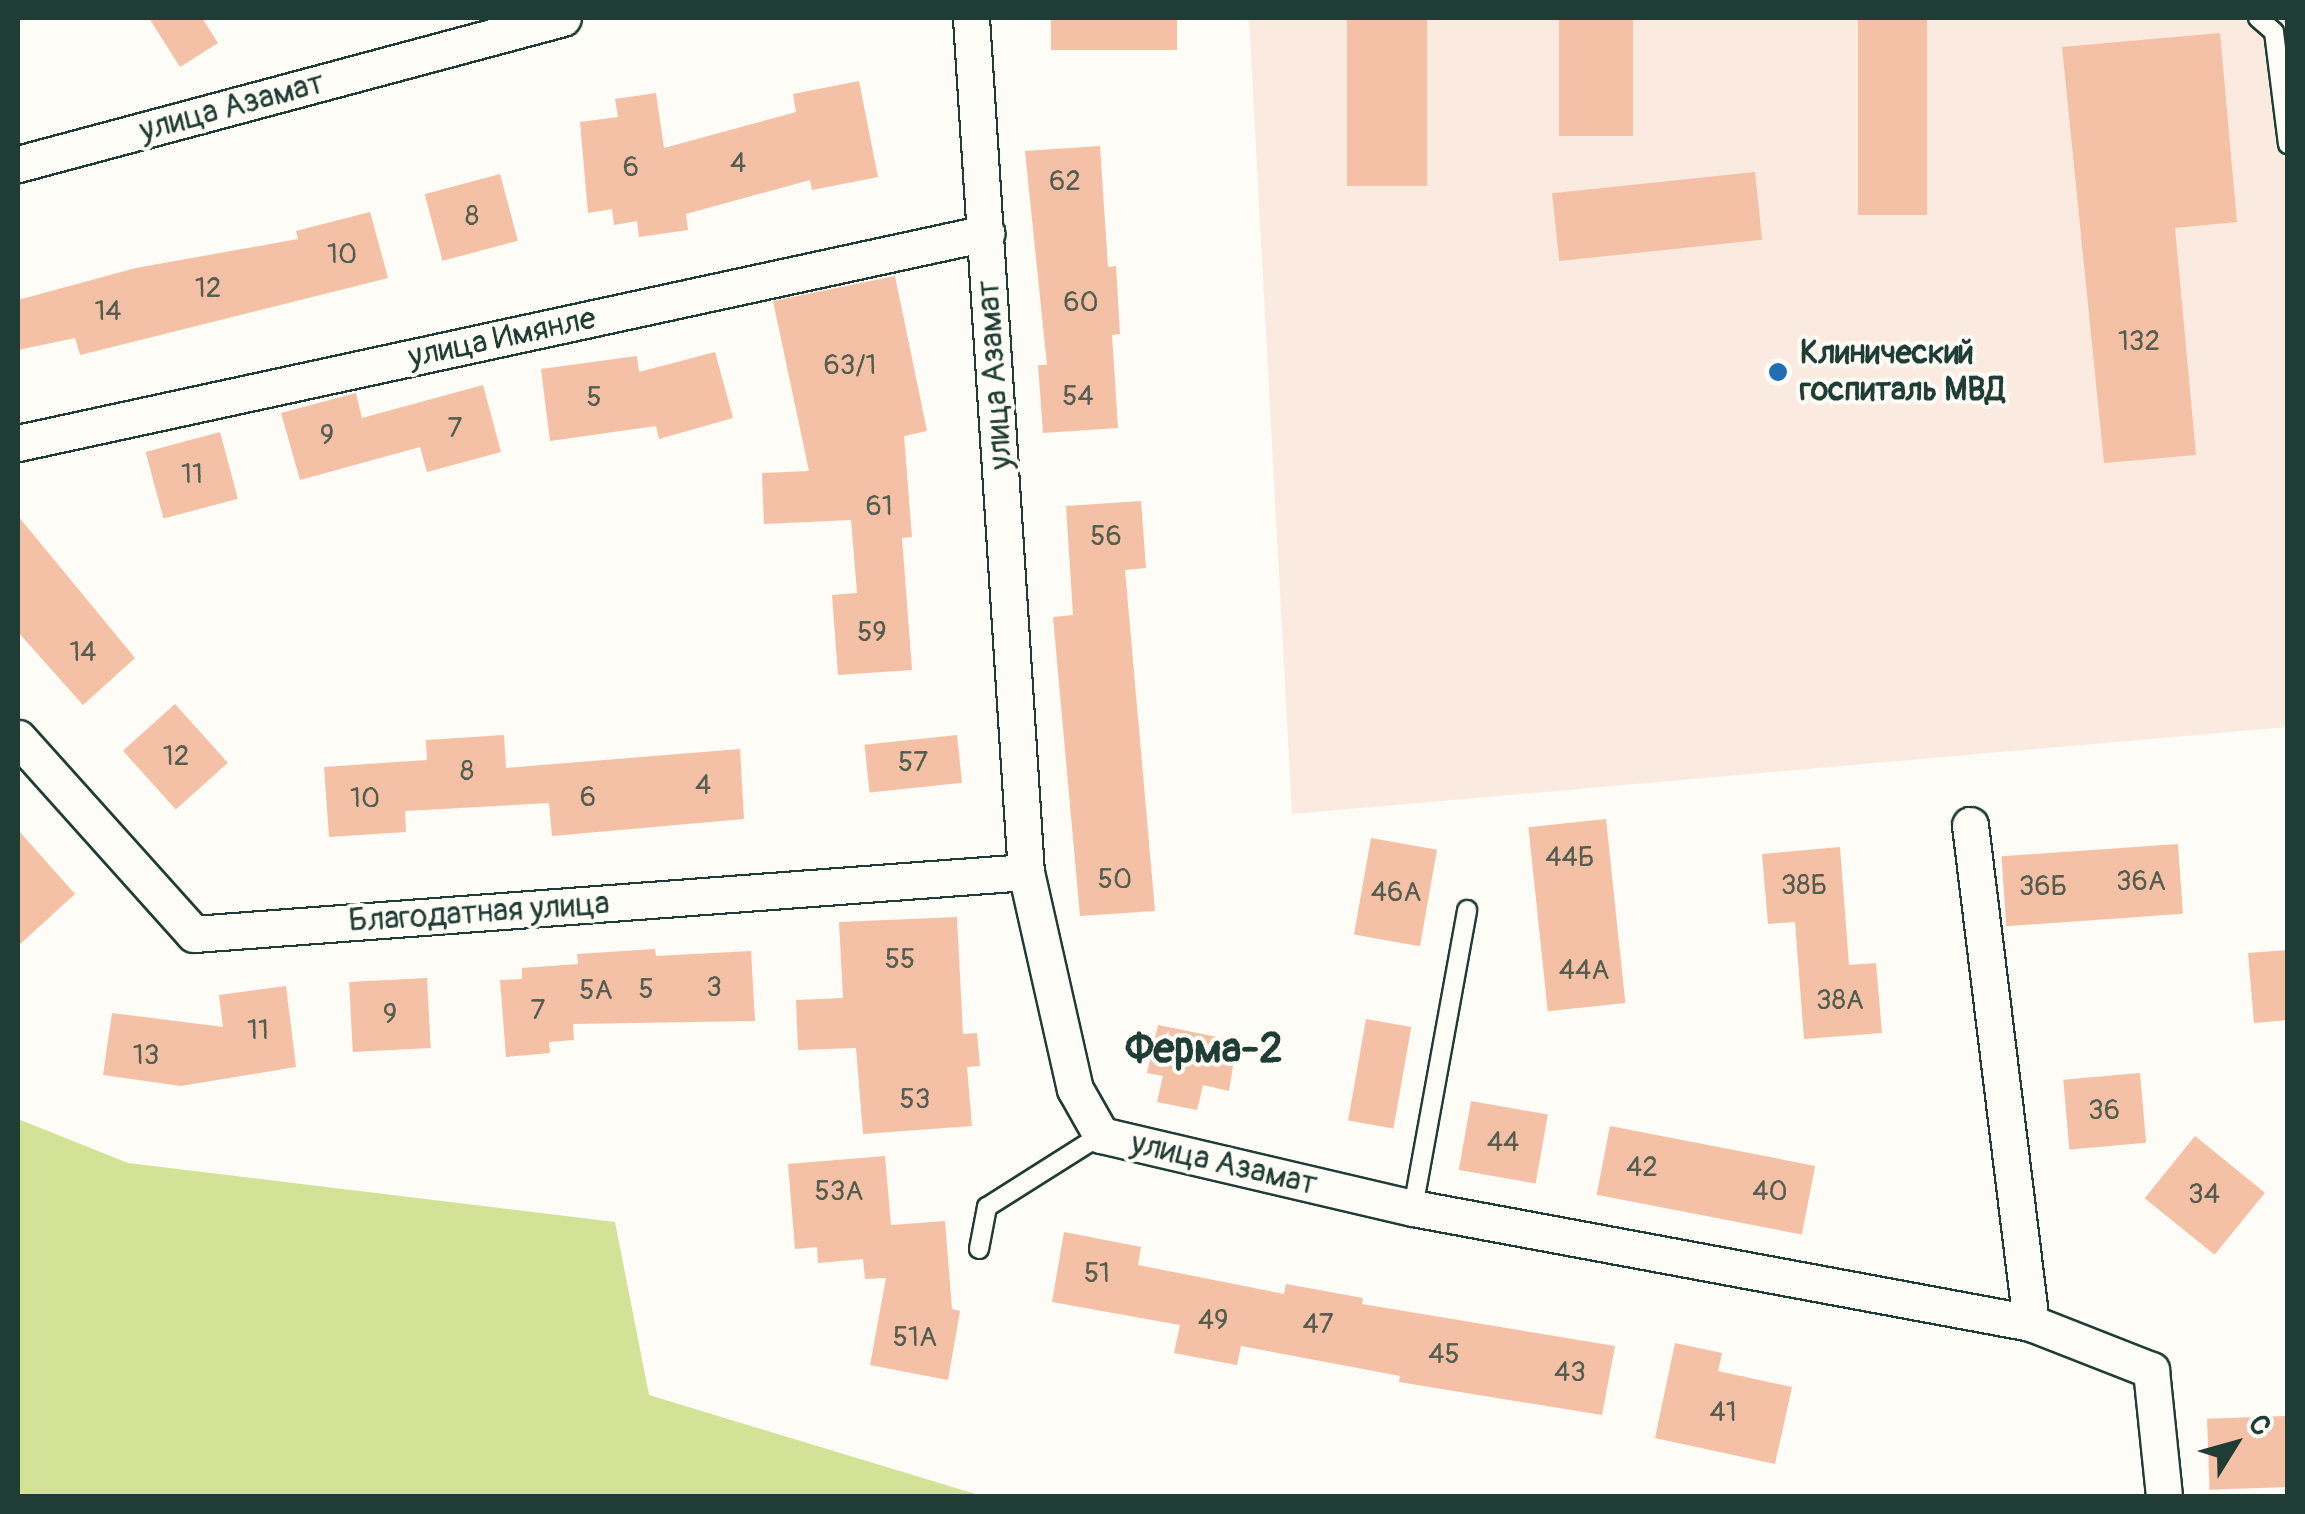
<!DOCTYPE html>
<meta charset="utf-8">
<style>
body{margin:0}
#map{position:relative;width:2305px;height:1514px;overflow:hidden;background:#fdfcf7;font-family:Pangolin,sans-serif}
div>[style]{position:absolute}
.built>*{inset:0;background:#fbeadf}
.green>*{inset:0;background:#d3e296}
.building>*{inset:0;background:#f5c1a6;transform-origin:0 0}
.roads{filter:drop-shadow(2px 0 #1f3d34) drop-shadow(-2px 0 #1f3d34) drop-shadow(0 2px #1f3d34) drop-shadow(0 -2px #1f3d34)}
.lane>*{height:18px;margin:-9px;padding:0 9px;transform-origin:9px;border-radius:9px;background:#fdfcf7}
.street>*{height:35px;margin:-17.5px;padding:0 17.5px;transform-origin:17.5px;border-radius:17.5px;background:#fdfcf7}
.dots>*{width:28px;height:28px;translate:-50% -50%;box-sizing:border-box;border:5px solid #fdfcf7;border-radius:50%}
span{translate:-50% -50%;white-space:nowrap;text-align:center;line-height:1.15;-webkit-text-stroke:8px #fdfcf7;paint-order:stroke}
.number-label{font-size:28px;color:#545e50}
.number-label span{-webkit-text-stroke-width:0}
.street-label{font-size:32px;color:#1f3d34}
.poi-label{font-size:32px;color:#1f3d34;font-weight:700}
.left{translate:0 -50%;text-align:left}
.district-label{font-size:42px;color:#1f3d34;font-weight:700}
.frame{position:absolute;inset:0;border:20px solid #1f3d34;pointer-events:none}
.north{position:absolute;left:2185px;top:1394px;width:100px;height:100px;-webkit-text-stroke:8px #fdfcf7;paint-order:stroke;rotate:53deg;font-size:28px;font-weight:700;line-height:40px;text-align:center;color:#1f3d34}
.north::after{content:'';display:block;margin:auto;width:35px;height:45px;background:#1f3d34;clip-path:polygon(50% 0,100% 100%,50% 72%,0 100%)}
</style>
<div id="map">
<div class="built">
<i style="clip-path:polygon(1249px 18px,2287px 18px,2287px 727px,1292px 814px)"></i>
</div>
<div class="green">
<i style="clip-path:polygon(18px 1119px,128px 1163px,615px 1222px,649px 1395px,982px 1496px,18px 1496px)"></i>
</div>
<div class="building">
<i style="clip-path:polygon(149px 18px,202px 18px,218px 43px,180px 67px)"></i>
<i style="left:1051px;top:18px;width:126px;height:32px"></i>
<i style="left:1347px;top:18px;width:80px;height:168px"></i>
<i style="left:1559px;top:18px;width:74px;height:118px"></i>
<i style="left:1858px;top:18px;width:69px;height:197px"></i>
<i style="clip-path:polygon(2220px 33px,2237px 222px,2175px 228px,2196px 455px,2104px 463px,2062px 47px)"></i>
<i style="clip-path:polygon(859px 81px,878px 177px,812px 190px,810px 180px,686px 214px,688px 230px,639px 237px,637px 221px,614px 225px,612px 209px,588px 213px,580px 122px,618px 117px,615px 99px,656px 93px,664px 148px,796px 112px,793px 94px)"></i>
<i style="clip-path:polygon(1100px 146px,1108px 267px,1116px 266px,1120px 334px,1112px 335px,1118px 428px,1043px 433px,1038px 365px,1047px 365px,1025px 151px)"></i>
<i style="left:1755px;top:172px;width:68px;height:204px;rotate:84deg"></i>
<i style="left:500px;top:174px;width:69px;height:78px;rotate:75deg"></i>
<i style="clip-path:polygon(370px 212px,388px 278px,80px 355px,75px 338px,18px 350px,18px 300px,136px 268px,298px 239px,296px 231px)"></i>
<i style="clip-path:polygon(895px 276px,927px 431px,904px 436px,912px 537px,902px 538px,912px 670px,838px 675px,832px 595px,857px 593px,851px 520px,764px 524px,762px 473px,809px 471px,773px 301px)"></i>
<i style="clip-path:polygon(715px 352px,733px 418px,659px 439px,656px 426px,550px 441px,541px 369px,637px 356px,639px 372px)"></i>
<i style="clip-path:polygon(483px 385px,501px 452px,427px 472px,420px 447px,300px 480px,281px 413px,356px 393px,362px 418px)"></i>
<i style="left:220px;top:432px;width:69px;height:77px;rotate:75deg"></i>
<i style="clip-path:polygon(1141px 501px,1146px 568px,1125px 570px,1155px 911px,1080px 916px,1053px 617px,1073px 615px,1066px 506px)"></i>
<i style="clip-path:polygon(18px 516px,135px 658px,83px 705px,18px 632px)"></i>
<i style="left:175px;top:704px;width:79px;height:70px;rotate:48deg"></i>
<i style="clip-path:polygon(504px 735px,506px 768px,740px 749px,744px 819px,552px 836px,549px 803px,405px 811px,406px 832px,329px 837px,324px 767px,427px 760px,426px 740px)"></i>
<i style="left:957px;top:735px;width:48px;height:93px;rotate:84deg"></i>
<i style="left:1606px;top:819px;width:185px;height:78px;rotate:84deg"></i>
<i style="clip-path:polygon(18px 830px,75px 894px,18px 946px)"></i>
<i style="left:1371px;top:838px;width:67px;height:98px;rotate:10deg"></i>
<i style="left:2178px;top:844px;width:70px;height:177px;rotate:86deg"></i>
<i style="clip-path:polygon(1840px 847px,1849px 965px,1876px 963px,1882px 1033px,1804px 1039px,1795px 922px,1768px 924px,1762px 854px)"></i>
<i style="clip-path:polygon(957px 917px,963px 1034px,977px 1033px,980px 1066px,967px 1067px,972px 1126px,863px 1134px,856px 1048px,798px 1050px,796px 1000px,843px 998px,839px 922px)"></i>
<i style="clip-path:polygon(655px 949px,656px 956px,751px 951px,755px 1021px,573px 1024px,574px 1040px,549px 1042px,550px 1053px,506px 1057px,500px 980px,522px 979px,522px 968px,578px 964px,577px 954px)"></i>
<i style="clip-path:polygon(2288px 950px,2288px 1020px,2254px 1023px,2248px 953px)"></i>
<i style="left:427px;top:978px;width:70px;height:78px;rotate:87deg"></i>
<i style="clip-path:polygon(286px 986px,296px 1067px,181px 1086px,103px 1075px,112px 1013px,223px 1027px,219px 995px)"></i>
<i style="left:1366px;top:1019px;width:46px;height:103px;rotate:10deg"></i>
<i style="clip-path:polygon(1158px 1025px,1237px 1041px,1229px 1091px,1203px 1085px,1197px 1110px,1157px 1102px,1163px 1076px,1147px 1073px)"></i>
<i style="left:2140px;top:1073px;width:70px;height:77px;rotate:85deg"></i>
<i style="left:1471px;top:1101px;width:78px;height:70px;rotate:10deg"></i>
<i style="left:1610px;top:1126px;width:209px;height:70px;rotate:11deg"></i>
<i style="left:2195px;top:1136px;width:90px;height:80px;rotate:39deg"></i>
<i style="clip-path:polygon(885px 1156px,891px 1225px,945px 1221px,952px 1309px,960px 1311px,948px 1380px,870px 1365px,886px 1278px,865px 1279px,863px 1259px,818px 1263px,817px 1247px,795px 1249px,788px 1164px)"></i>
<i style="clip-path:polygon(1064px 1232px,1141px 1247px,1138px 1265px,1284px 1294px,1286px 1284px,1363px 1298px,1362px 1304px,1615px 1346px,1602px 1415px,1399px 1382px,1400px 1376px,1241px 1346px,1237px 1365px,1174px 1353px,1180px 1325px,1052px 1302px)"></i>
<i style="clip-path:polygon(1675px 1343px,1722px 1353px,1718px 1371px,1792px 1387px,1775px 1464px,1655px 1438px)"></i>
<i style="left:2285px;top:1416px;width:71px;height:78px;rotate:88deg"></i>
</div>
<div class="roads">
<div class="lane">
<i style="left:2258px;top:18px;width:21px;rotate:41deg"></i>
<i style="left:2274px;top:32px;width:113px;rotate:82.9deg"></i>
<i style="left:1413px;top:1208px;width:303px;rotate:-79.7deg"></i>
<i style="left:979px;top:1249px;width:43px;rotate:-79.2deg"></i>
<i style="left:987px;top:1207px;width:135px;rotate:-32.3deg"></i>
</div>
<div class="street">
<i style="left:971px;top:18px;width:856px;rotate:86.32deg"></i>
<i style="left:1026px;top:872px;width:222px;rotate:77.3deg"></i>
<i style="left:1075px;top:1089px;width:53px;rotate:60.5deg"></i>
<i style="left:1101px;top:1135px;width:320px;rotate:13.2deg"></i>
<i style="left:1413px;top:1208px;width:629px;rotate:10.54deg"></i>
<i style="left:2031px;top:1323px;width:129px;rotate:21.4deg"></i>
<i style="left:2151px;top:1370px;width:127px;rotate:84.1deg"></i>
<i style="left:18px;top:164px;width:564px;rotate:-15deg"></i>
<i style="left:18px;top:443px;width:991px;rotate:-12.24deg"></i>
<i style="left:18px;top:738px;width:263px;rotate:48.1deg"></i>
<i style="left:194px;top:934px;width:834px;rotate:-4.26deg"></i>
<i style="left:1970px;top:825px;width:502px;rotate:83.02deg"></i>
</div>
</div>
<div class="dots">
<i style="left:1778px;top:372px;background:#1f6fb2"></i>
</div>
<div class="number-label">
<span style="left:738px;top:164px">4</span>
<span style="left:631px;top:168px">6</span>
<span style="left:1065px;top:182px">62</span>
<span style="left:472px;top:217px">8</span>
<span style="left:342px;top:255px">10</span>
<span style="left:208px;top:289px">12</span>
<span style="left:1081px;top:303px">60</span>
<span style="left:108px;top:312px">14</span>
<span style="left:2139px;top:342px">132</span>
<span style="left:850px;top:366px">63/1</span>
<span style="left:1078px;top:397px">54</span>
<span style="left:594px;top:398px">5</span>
<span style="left:455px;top:429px">7</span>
<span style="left:327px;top:436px">9</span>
<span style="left:192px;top:475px">11</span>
<span style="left:879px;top:507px">61</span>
<span style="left:1106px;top:537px">56</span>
<span style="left:872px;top:633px">59</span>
<span style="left:83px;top:653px">14</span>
<span style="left:176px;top:757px">12</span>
<span style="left:913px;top:763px">57</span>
<span style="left:467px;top:772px">8</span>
<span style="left:703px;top:786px">4</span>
<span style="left:588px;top:798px">6</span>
<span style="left:365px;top:799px">10</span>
<span style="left:1570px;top:858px">44Б</span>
<span style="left:1115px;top:880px">50</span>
<span style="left:2141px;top:882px">36А</span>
<span style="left:1804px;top:886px">38Б</span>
<span style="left:2043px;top:887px">36Б</span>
<span style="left:1396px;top:893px">46А</span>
<span style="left:900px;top:960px">55</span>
<span style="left:1584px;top:971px">44А</span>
<span style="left:714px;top:988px">3</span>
<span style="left:646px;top:990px">5</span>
<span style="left:596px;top:991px">5А</span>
<span style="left:1840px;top:1001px">38А</span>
<span style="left:538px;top:1011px">7</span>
<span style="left:390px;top:1015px">9</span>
<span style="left:258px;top:1031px">11</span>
<span style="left:146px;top:1056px">13</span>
<span style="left:915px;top:1100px">53</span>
<span style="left:2104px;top:1111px">36</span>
<span style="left:1503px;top:1143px">44</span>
<span style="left:1642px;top:1168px">42</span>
<span style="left:839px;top:1192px">53А</span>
<span style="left:1770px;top:1192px">40</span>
<span style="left:2204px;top:1195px">34</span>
<span style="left:1097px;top:1274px">51</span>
<span style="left:1213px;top:1321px">49</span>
<span style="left:1318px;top:1325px">47</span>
<span style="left:915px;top:1338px">51А</span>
<span style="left:1444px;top:1355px">45</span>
<span style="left:1570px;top:1373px">43</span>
<span style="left:1723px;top:1413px">41</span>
</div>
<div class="street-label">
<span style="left:232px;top:107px;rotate:-15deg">улица Азамат</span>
<span style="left:502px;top:338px;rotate:-12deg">улица Имянле</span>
<span style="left:995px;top:375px;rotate:-94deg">улица Азамат</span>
<span style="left:479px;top:913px;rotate:-4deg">Благодатная улица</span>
<span style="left:1224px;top:1164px;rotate:13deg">улица Азамат</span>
</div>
<div class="poi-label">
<span class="left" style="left:1800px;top:372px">Клинический<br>госпиталь МВД</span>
</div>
<div class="district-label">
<span style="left:1204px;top:1049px">Ферма-2</span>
</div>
<div class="frame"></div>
<div class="north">С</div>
</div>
